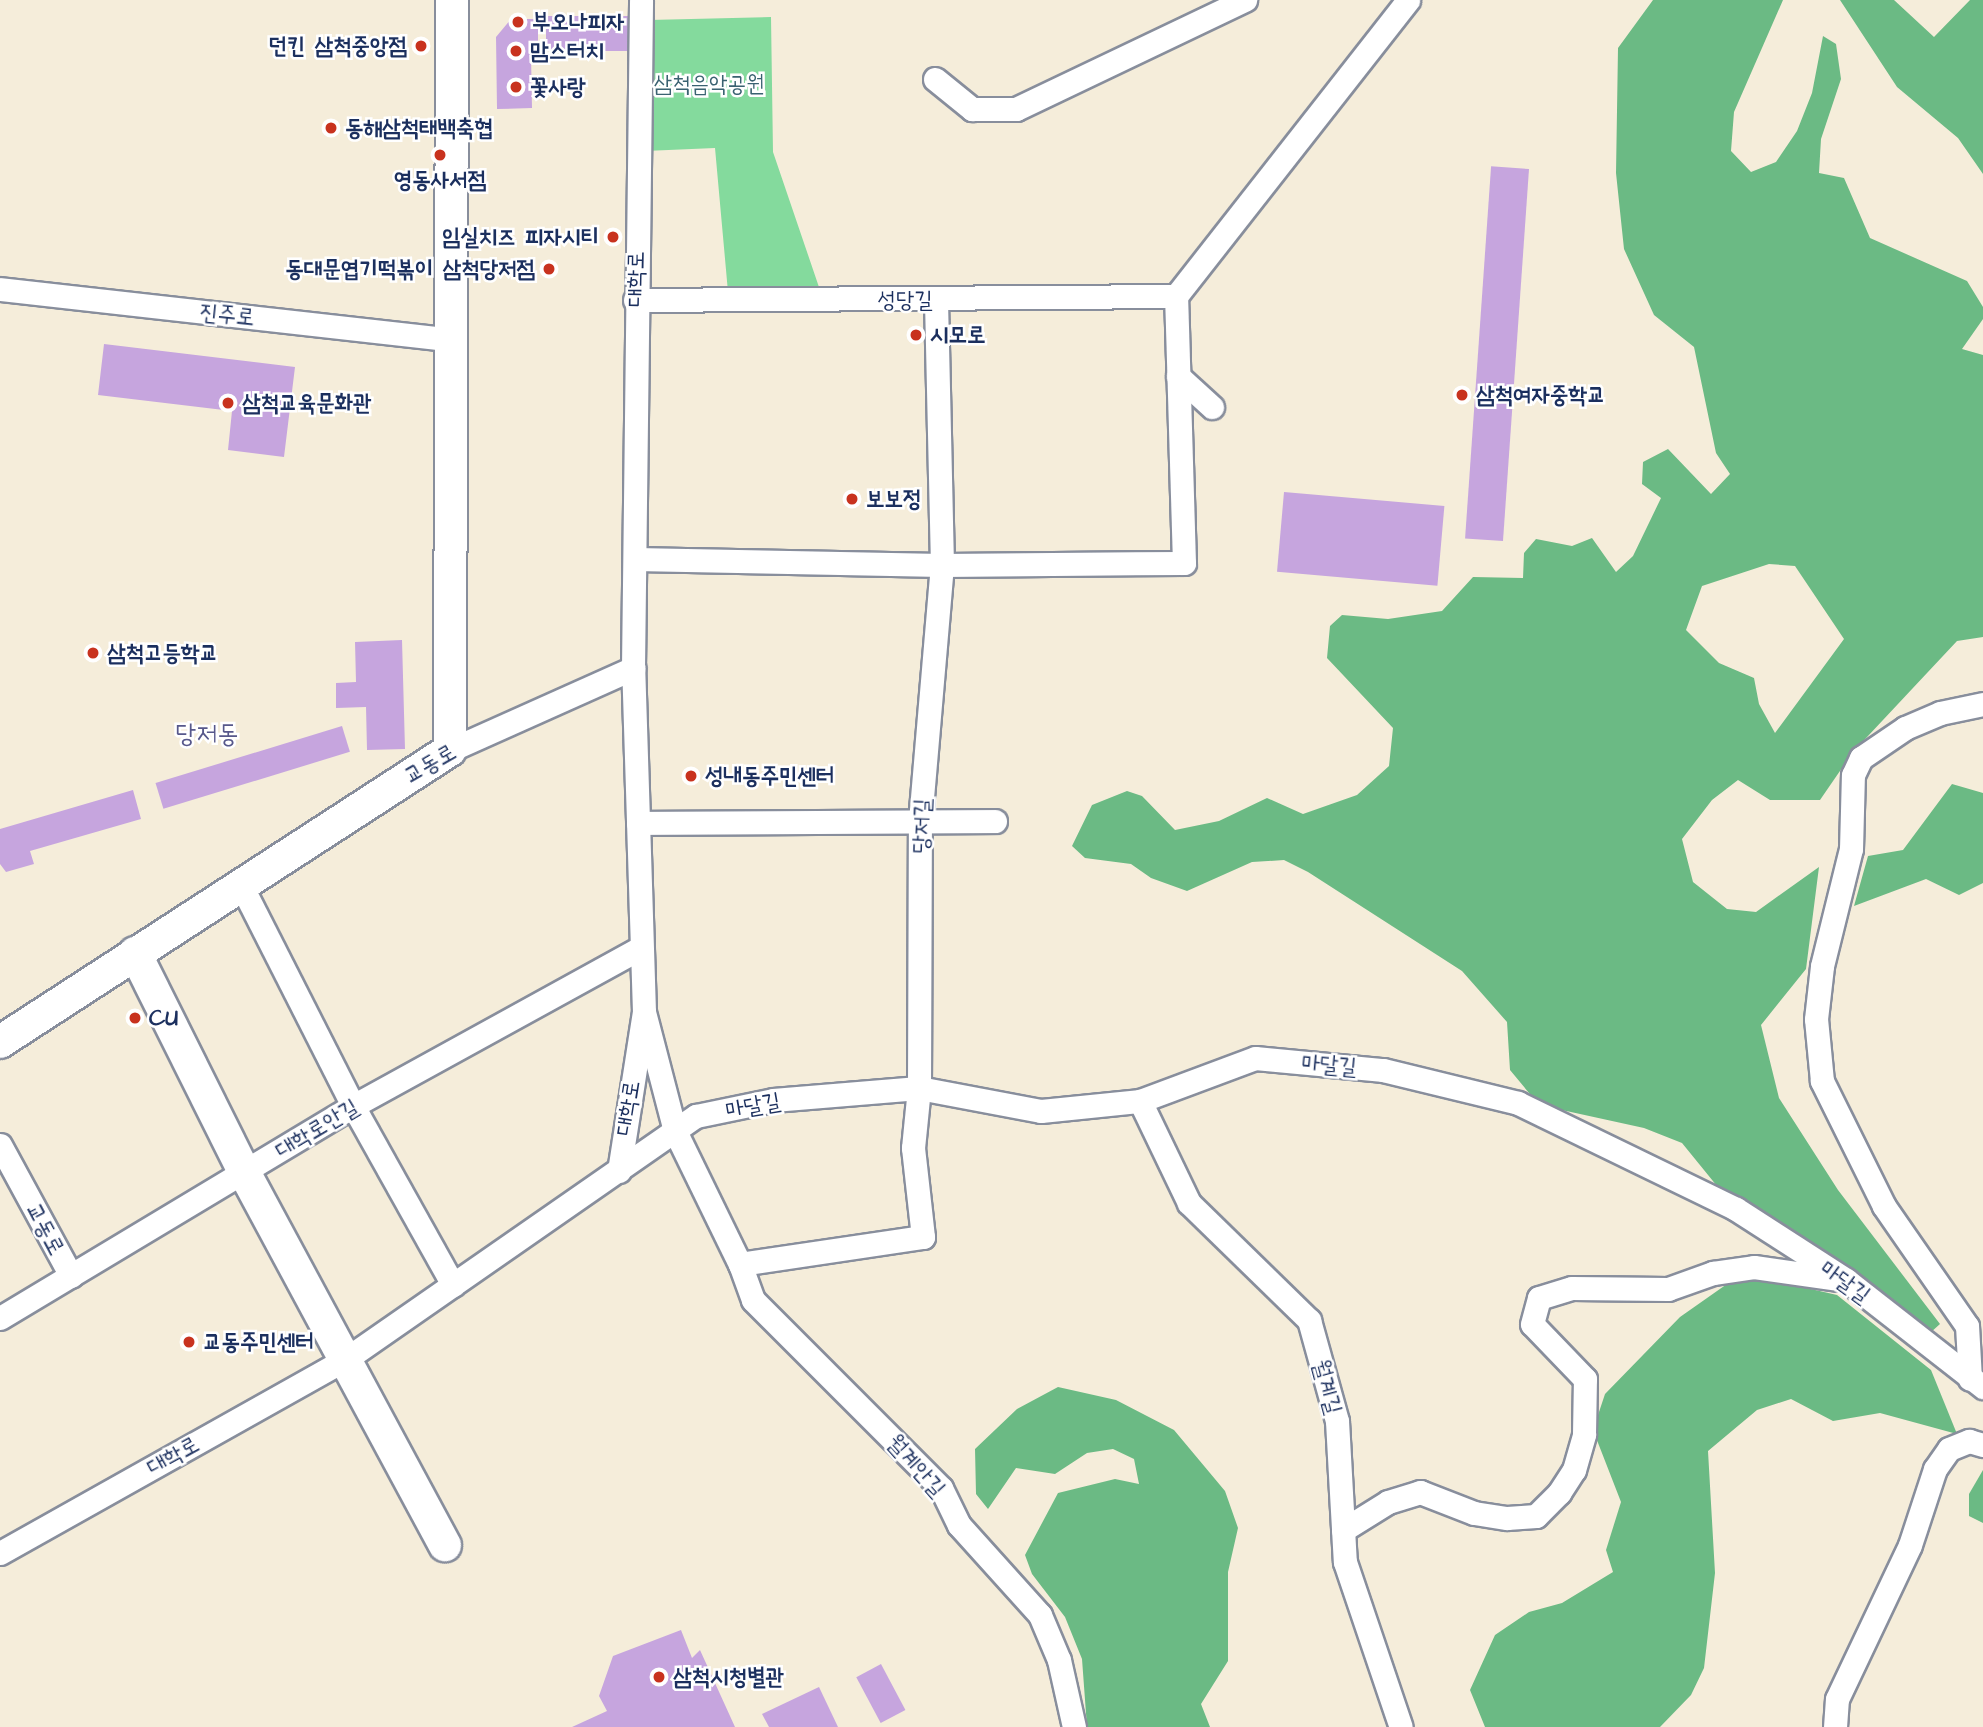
<!DOCTYPE html>
<meta charset="utf-8">
<style>
body{margin:0}
#map{position:relative;width:1983px;height:1727px;overflow:hidden;background:#f5edda;font-family:"Architects Daughter","Poor Story",sans-serif}
div>[style]{position:absolute}
.green>*{inset:0;background:#84da9d}
.forest>*{inset:0;background:#6bba84}
.building>*{inset:0;background:#c6a5de;transform-origin:0 0}
.roads{filter:drop-shadow(2px 0 #888e9c) drop-shadow(-2px 0 #888e9c) drop-shadow(0 2px #888e9c) drop-shadow(0 -2px #888e9c)}
.street>*{height:23px;margin:-11.5px;padding:0 11.5px;transform-origin:11.5px;border-radius:11.5px;background:#fff}
.secondary>*{height:32px;margin:-16px;padding:0 16px;transform-origin:16px;border-radius:16px;background:#fff}
.dots>*{width:19px;height:19px;translate:-50% -50%;box-sizing:border-box;border:4px solid #fff;border-radius:50%}
span{translate:-50% -50%;white-space:nowrap;text-align:center;line-height:1.15;-webkit-text-stroke:5px #fff;paint-order:stroke}
.poi-label{font-size:23px;color:#1b2f5e;font-weight:700}
.left{translate:0 -50%;text-align:left}
.right{translate:-100% -50%;text-align:right}
.park-label{font-size:23px;color:#3a6271}
.street-label{font-size:23px;color:#1b2f5e}
.quarter-label{font-size:26px;color:#57588b}
</style>
<div id="map">
<div class="green">
<i style="clip-path:polygon(771px 17px,773px 152px,821px 293px,728px 292px,715px 148px,645px 151px,649px 20px)"></i>
</div>
<div class="forest">
<i style="clip-path:polygon(evenodd,1653px 0,1783px 0,1734px 112px,1731px 151px,1751px 172px,1776px 162px,1797px 131px,1812px 93px,1823px 36px,1836px 44px,1841px 79px,1821px 139px,1819px 173px,1844px 178px,1870px 238px,1967px 281px,1983px 307px,1983px 319px,1962px 349px,1983px 355px,1983px 637px,1957px 641px,1853px 752px,1820px 800px,1770px 800px,1738px 780px,1712px 800px,1682px 839px,1693px 882px,1727px 909px,1756px 912px,1819px 867px,1806px 969px,1761px 1025px,1779px 1098px,1838px 1190px,1940px 1324px,1930px 1333px,1788px 1229px,1717px 1186px,1682px 1143px,1644px 1128px,1539px 1105px,1510px 1070px,1507px 1022px,1462px 971px,1308px 872px,1284px 860px,1252px 862px,1187px 891px,1151px 878px,1131px 864px,1085px 858px,1072px 846px,1092px 805px,1127px 791px,1142px 796px,1175px 830px,1219px 821px,1267px 798px,1303px 814px,1357px 795px,1389px 766px,1393px 728px,1327px 658px,1330px 626px,1342px 615px,1388px 619px,1442px 611px,1473px 577px,1523px 578px,1524px 553px,1536px 539px,1572px 546px,1592px 538px,1616px 572px,1633px 556px,1661px 498px,1642px 484px,1643px 462px,1668px 449px,1711px 494px,1730px 474px,1716px 453px,1694px 347px,1654px 315px,1624px 249px,1616px 173px,1618px 48px,1653px 0,1769px 564px,1795px 566px,1844px 639px,1775px 733px,1759px 704px,1754px 678px,1719px 663px,1686px 630px,1702px 586px,1769px 564px)"></i>
<i style="clip-path:polygon(1840px 0,1894px 0,1934px 37px,1970px 0,1983px 0,1983px 174px,1958px 138px,1897px 87px)"></i>
<i style="clip-path:polygon(1952px 784px,1983px 793px,1983px 883px,1959px 895px,1926px 879px,1854px 906px,1868px 856px,1903px 850px)"></i>
<i style="clip-path:polygon(1758px 1277px,1837px 1295px,1931px 1370px,1957px 1434px,1880px 1413px,1833px 1421px,1791px 1399px,1757px 1410px,1708px 1451px,1715px 1573px,1704px 1668px,1691px 1695px,1660px 1727px,1485px 1727px,1470px 1690px,1495px 1635px,1529px 1612px,1562px 1603px,1613px 1572px,1606px 1550px,1621px 1502px,1593px 1430px,1605px 1394px,1680px 1317px,1727px 1284px)"></i>
<i style="clip-path:polygon(1058px 1387px,1116px 1400px,1174px 1430px,1225px 1491px,1238px 1528px,1228px 1572px,1228px 1661px,1201px 1704px,1210px 1727px,1087px 1727px,1082px 1659px,1065px 1617px,1032px 1574px,1025px 1555px,1058px 1493px,1115px 1479px,1139px 1484px,1134px 1459px,1113px 1449px,1087px 1453px,1055px 1474px,1016px 1468px,988px 1509px,976px 1494px,975px 1449px,1017px 1409px)"></i>
<i style="clip-path:polygon(1983px 1470px,1983px 1523px,1969px 1516px,1969px 1494px)"></i>
</div>
<div class="building">
<i style="left:634px;top:16px;width:35px;height:88px;rotate:90deg"></i>
<i style="clip-path:polygon(511px 19px,538px 19px,538px 54px,531px 54px,532px 108px,497px 109px,496px 37px)"></i>
<i style="left:1529px;top:169px;width:373px;height:38px;rotate:94deg"></i>
<i style="clip-path:polygon(104px 344px,295px 367px,284px 457px,228px 450px,232px 411px,98px 395px)"></i>
<i style="left:1284px;top:492px;width:161px;height:80px;rotate:5deg"></i>
<i style="clip-path:polygon(402px 640px,405px 749px,367px 750px,366px 707px,336px 708px,336px 683px,356px 682px,355px 642px)"></i>
<i style="left:342px;top:726px;width:27px;height:195px;rotate:73deg"></i>
<i style="clip-path:polygon(133px 790px,141px 819px,30px 851px,34px 864px,6px 872px,0 864px,0 829px)"></i>
<i style="clip-path:polygon(681px 1630px,692px 1658px,700px 1650px,735px 1727px,572px 1727px,607px 1711px,599px 1696px,613px 1656px)"></i>
<i style="left:881px;top:1664px;width:52px;height:28px;rotate:62deg"></i>
<i style="clip-path:polygon(819px 1687px,838px 1727px,769px 1727px,762px 1714px)"></i>
</div>
<div class="roads">
<div class="street">
<i style="left:935px;top:79px;width:48px;rotate:39deg"></i>
<i style="left:972px;top:109px;width:44px"></i>
<i style="left:1016px;top:109px;width:254px;rotate:-25.5deg"></i>
<i style="left:0;top:289px;width:456px;rotate:6.4deg"></i>
<i style="left:635px;top:300px;width:541px;rotate:-0.42deg"></i>
<i style="left:1176px;top:296px;width:376px;rotate:-51.9deg"></i>
<i style="left:1178px;top:376px;width:46px;rotate:42.4deg"></i>
<i style="left:635px;top:559px;width:307px;rotate:1.1deg"></i>
<i style="left:942px;top:565px;width:242px;rotate:-0.5deg"></i>
<i style="left:1184px;top:563px;width:267px;rotate:-91.7deg"></i>
<i style="left:450px;top:750px;width:201px;rotate:-24.1deg"></i>
<i style="left:638px;top:823px;width:357px;rotate:-0.3deg"></i>
<i style="left:240px;top:883px;width:250px;rotate:63.1deg"></i>
<i style="left:353px;top:1106px;width:205px;rotate:60.8deg"></i>
<i style="left:644px;top:1012px;width:123px;rotate:75.4deg"></i>
<i style="left:675px;top:1131px;width:148px;rotate:64deg"></i>
<i style="left:740px;top:1264px;width:185px;rotate:-8.4deg"></i>
<i style="left:923px;top:1237px;width:90px;rotate:-96.4deg"></i>
<i style="left:913px;top:1148px;width:60px;rotate:-84.3deg"></i>
<i style="left:919px;top:1088px;width:267px;rotate:-89.8deg"></i>
<i style="left:920px;top:821px;width:257px;rotate:-85.1deg"></i>
<i style="left:942px;top:565px;width:265px;rotate:-91.3deg"></i>
<i style="left:1140px;top:1101px;width:113px;rotate:64.3deg"></i>
<i style="left:1189px;top:1203px;width:168px;rotate:44.3deg"></i>
<i style="left:1309px;top:1320px;width:105px;rotate:74.5deg"></i>
<i style="left:1337px;top:1421px;width:141px;rotate:86.8deg"></i>
<i style="left:1345px;top:1562px;width:174px;rotate:71.3deg"></i>
<i style="left:0;top:1145px;width:149px;rotate:61.5deg"></i>
<i style="left:619px;top:1171px;width:161px;rotate:-81.1deg"></i>
<i style="left:644px;top:1012px;width:344px;rotate:-91.8deg"></i>
<i style="left:633px;top:668px;width:668px;rotate:-89.31deg"></i>
<i style="left:740px;top:1264px;width:38px;rotate:70deg"></i>
<i style="left:753px;top:1300px;width:266px;rotate:45deg"></i>
<i style="left:941px;top:1488px;width:41px;rotate:64.1deg"></i>
<i style="left:959px;top:1525px;width:121px;rotate:48deg"></i>
<i style="left:1040px;top:1615px;width:49px;rotate:67.1deg"></i>
<i style="left:1059px;top:1660px;width:69px;rotate:77.4deg"></i>
<i style="left:0;top:1318px;width:412px;rotate:-31deg"></i>
<i style="left:353px;top:1106px;width:326px;rotate:-28.8deg"></i>
<i style="left:1970px;top:1379px;width:53px;rotate:-93.2deg"></i>
<i style="left:1967px;top:1326px;width:146px;rotate:-124.7deg"></i>
<i style="left:1884px;top:1206px;width:140px;rotate:-116.4deg"></i>
<i style="left:1822px;top:1081px;width:62px;rotate:-95.5deg"></i>
<i style="left:1816px;top:1019px;width:53px;rotate:-83.5deg"></i>
<i style="left:1822px;top:966px;width:121px;rotate:-76.1deg"></i>
<i style="left:1851px;top:849px;width:74px;rotate:-88.5deg"></i>
<i style="left:1853px;top:775px;width:19px;rotate:-65deg"></i>
<i style="left:1861px;top:758px;width:53px;rotate:-34.3deg"></i>
<i style="left:1905px;top:728px;width:38px;rotate:-23deg"></i>
<i style="left:1940px;top:713px;width:44px;rotate:-11.8deg"></i>
<i style="left:1343px;top:1530px;width:53px;rotate:-31.9deg"></i>
<i style="left:1388px;top:1502px;width:34px;rotate:-17deg"></i>
<i style="left:1420px;top:1492px;width:58px;rotate:21.3deg"></i>
<i style="left:1474px;top:1513px;width:33px;rotate:9deg"></i>
<i style="left:1507px;top:1518px;width:29px;rotate:-4deg"></i>
<i style="left:1536px;top:1516px;width:33px;rotate:-45deg"></i>
<i style="left:1559px;top:1493px;width:27px;rotate:-57deg"></i>
<i style="left:1574px;top:1470px;width:37px;rotate:-74deg"></i>
<i style="left:1584px;top:1434px;width:55px;rotate:-89deg"></i>
<i style="left:1585px;top:1379px;width:76px;rotate:-133.9deg"></i>
<i style="left:1532px;top:1324px;width:27px;rotate:-75deg"></i>
<i style="left:1539px;top:1298px;width:34px;rotate:-17deg"></i>
<i style="left:1572px;top:1288px;width:96px;rotate:0.6deg"></i>
<i style="left:1668px;top:1289px;width:48px;rotate:-19.6deg"></i>
<i style="left:1713px;top:1273px;width:41px;rotate:-8.3deg"></i>
<i style="left:1754px;top:1267px;width:84px;rotate:8.2deg"></i>
<i style="left:0;top:1553px;width:397px;rotate:-29.3deg"></i>
<i style="left:346px;top:1359px;width:426px;rotate:-34.8deg"></i>
<i style="left:696px;top:1116px;width:79px;rotate:-11.7deg"></i>
<i style="left:773px;top:1100px;width:146px;rotate:-4.7deg"></i>
<i style="left:919px;top:1088px;width:124px;rotate:10.7deg"></i>
<i style="left:1041px;top:1111px;width:100px;rotate:-5.8deg"></i>
<i style="left:1140px;top:1101px;width:123px;rotate:-20.5deg"></i>
<i style="left:1255px;top:1058px;width:129px;rotate:5.4deg"></i>
<i style="left:1383px;top:1070px;width:139px;rotate:13.7deg"></i>
<i style="left:1518px;top:1103px;width:242px;rotate:25.9deg"></i>
<i style="left:1736px;top:1209px;width:131px;rotate:32.8deg"></i>
<i style="left:1846px;top:1280px;width:174px;rotate:38deg"></i>
<i style="left:1835px;top:1727px;width:28px;rotate:-86deg"></i>
<i style="left:1837px;top:1699px;width:170px;rotate:-64.6deg"></i>
<i style="left:1910px;top:1545px;width:80px;rotate:-71.8deg"></i>
<i style="left:1935px;top:1469px;width:24px;rotate:-55deg"></i>
<i style="left:1949px;top:1449px;width:22px;rotate:-22deg"></i>
<i style="left:1969px;top:1441px;width:15px;rotate:16deg"></i>
</div>
<div class="secondary">
<i style="left:135px;top:953px;width:245px;rotate:63.5deg"></i>
<i style="left:244px;top:1172px;width:424px;rotate:61.7deg"></i>
<i style="left:0;top:1042px;width:536px;rotate:-32.98deg"></i>
<i style="left:450px;top:750px;width:750px;rotate:-89.85deg"></i>
</div>
</div>
<div class="dots">
<i style="left:518px;top:22px;background:#c8321e"></i>
<i style="left:421px;top:46px;background:#c8321e"></i>
<i style="left:516px;top:51px;background:#c8321e"></i>
<i style="left:516px;top:87px;background:#c8321e"></i>
<i style="left:331px;top:128px;background:#c8321e"></i>
<i style="left:440px;top:155px;background:#c8321e"></i>
<i style="left:613px;top:237px;background:#c8321e"></i>
<i style="left:549px;top:269px;background:#c8321e"></i>
<i style="left:916px;top:335px;background:#c8321e"></i>
<i style="left:1462px;top:395px;background:#c8321e"></i>
<i style="left:228px;top:403px;background:#c8321e"></i>
<i style="left:852px;top:499px;background:#c8321e"></i>
<i style="left:93px;top:653px;background:#c8321e"></i>
<i style="left:691px;top:776px;background:#c8321e"></i>
<i style="left:135px;top:1018px;background:#c8321e"></i>
<i style="left:189px;top:1342px;background:#c8321e"></i>
<i style="left:659px;top:1677px;background:#c8321e"></i>
</div>
<div class="poi-label">
<span class="left" style="left:532px;top:22px">부오나피자</span>
<span class="right" style="left:407px;top:46px">던킨 삼척중앙점</span>
<span class="left" style="left:530px;top:51px">맘스터치</span>
<span class="left" style="left:530px;top:87px">꽃사랑</span>
<span class="left" style="left:345px;top:128px">동해삼척태백축협</span>
<span style="left:440px;top:180px">영동사서점</span>
<span class="right" style="left:599px;top:237px">임실치즈 피자시티</span>
<span class="right" style="left:535px;top:269px">동대문엽기떡볶이 삼척당저점</span>
<span class="left" style="left:930px;top:335px">시모로</span>
<span class="left" style="left:1476px;top:395px">삼척여자중학교</span>
<span class="left" style="left:242px;top:403px">삼척교육문화관</span>
<span class="left" style="left:866px;top:499px">보보정</span>
<span class="left" style="left:107px;top:653px">삼척고등학교</span>
<span class="left" style="left:705px;top:776px">성내동주민센터</span>
<span class="left" style="left:149px;top:1018px">CU</span>
<span class="left" style="left:203px;top:1342px">교동주민센터</span>
<span class="left" style="left:673px;top:1677px">삼척시청별관</span>
</div>
<div class="park-label">
<span style="left:709px;top:84px">삼척음악공원</span>
</div>
<div class="street-label">
<span style="left:636px;top:279px;rotate:-89deg">대학로</span>
<span style="left:905px;top:300px">성당길</span>
<span style="left:227px;top:315px;rotate:6deg">진주로</span>
<span style="left:430px;top:764px;rotate:-30deg">교동로</span>
<span style="left:922px;top:826px;rotate:-88deg">당저길</span>
<span style="left:1329px;top:1065px;rotate:5deg">마달길</span>
<span style="left:753px;top:1106px;rotate:-10deg">마달길</span>
<span style="left:628px;top:1108px;rotate:-81deg">대학로</span>
<span style="left:317px;top:1129px;rotate:-31deg">대학로안길</span>
<span style="left:45px;top:1229px;rotate:62deg">교동로</span>
<span style="left:1845px;top:1282px;rotate:36deg">마달길</span>
<span style="left:1327px;top:1387px;rotate:75deg">월계길</span>
<span style="left:173px;top:1456px;rotate:-29deg">대학로</span>
<span style="left:916px;top:1466px;rotate:48deg">월계안길</span>
</div>
<div class="quarter-label">
<span style="left:207px;top:735px">당저동</span>
</div>
</div>
